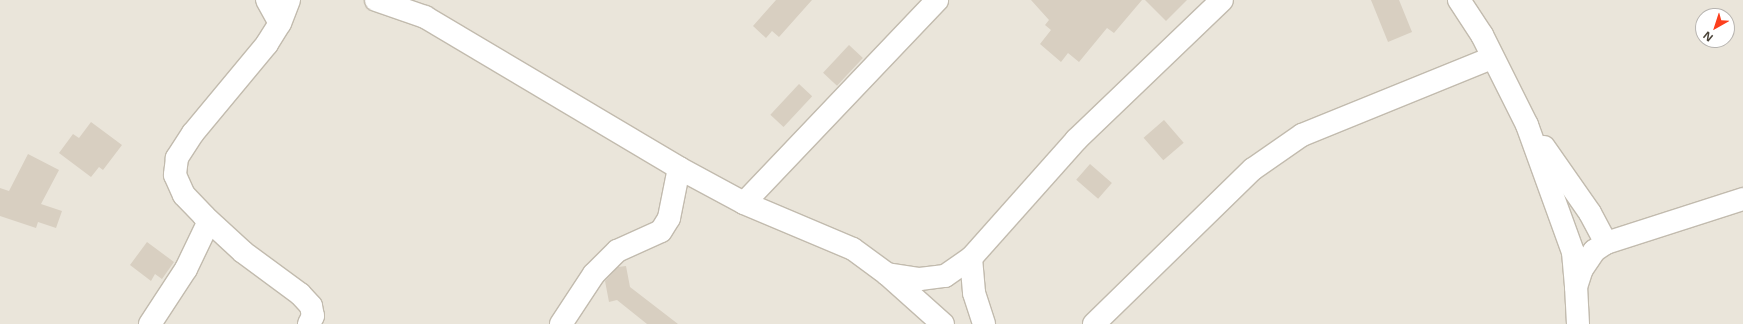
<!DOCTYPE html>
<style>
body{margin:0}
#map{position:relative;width:1743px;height:324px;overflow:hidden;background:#f6f3ec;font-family:"Noto Sans",sans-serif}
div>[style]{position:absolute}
.residential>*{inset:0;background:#eae5da}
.building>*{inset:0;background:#d8cfc1;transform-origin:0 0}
.roads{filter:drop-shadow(1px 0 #c2bbae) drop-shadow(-1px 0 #c2bbae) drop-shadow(0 1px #c2bbae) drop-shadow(0 -1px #c2bbae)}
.minor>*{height:22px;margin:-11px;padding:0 11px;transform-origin:11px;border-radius:11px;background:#fff}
span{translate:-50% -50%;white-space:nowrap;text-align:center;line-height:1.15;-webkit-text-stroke:4px #fff;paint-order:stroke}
.north{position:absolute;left:1695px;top:8px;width:40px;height:40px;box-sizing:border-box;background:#fff;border:1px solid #b7b4b0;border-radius:50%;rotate:219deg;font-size:11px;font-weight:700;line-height:16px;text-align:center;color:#4b4439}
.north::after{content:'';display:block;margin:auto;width:14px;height:18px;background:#fc3f1d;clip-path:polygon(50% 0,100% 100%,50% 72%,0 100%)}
</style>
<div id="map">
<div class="residential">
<i style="clip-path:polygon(evenodd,0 0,1743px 0,1743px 324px,0 324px,0 0,1703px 16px,1727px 16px,1727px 40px,1703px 40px,1703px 16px)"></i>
</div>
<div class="building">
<i style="clip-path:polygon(776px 0,812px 0,779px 37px,772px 31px,766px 38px,753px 26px)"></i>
<i style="clip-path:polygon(1031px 0,1142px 0,1114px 33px,1107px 28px,1079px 62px,1068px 53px,1061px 62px,1040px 44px,1051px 30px,1045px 25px,1049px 20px)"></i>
<i style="clip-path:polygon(1145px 0,1187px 0,1166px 21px)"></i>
<i style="clip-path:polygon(1371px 0,1399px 0,1412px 32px,1388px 42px)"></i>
<i style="left:849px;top:45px;width:19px;height:38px;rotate:43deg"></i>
<i style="left:799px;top:84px;width:18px;height:42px;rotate:43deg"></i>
<i style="left:1164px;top:120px;width:30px;height:27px;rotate:49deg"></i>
<i style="clip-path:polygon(91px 122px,122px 145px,103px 170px,99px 167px,91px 177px,59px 153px,73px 134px,79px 138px)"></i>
<i style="clip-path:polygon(28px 154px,59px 170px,41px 204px,62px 211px,56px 228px,38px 222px,36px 228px,0 216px,0 188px,9px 191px)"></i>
<i style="left:1090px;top:164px;width:29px;height:21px;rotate:41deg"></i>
<i style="clip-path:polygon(147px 242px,174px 262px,162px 279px,155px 274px,151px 281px,130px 265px)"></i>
<i style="clip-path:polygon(626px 266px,630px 287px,678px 324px,647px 324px,617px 300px,609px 302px,605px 281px,618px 267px)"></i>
</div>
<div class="roads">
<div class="minor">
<i style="left:267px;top:0;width:26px;rotate:61deg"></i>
<i style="left:289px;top:0;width:25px;rotate:111deg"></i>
<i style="left:280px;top:23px;width:25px;rotate:122deg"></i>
<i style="left:267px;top:44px;width:116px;rotate:129.7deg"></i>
<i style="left:193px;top:133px;width:30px;rotate:123deg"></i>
<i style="left:177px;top:158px;width:17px;rotate:97deg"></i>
<i style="left:175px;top:175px;width:22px;rotate:66deg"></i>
<i style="left:184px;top:195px;width:29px;rotate:46deg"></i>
<i style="left:204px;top:216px;width:53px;rotate:42.7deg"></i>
<i style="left:243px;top:252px;width:71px;rotate:36.4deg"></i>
<i style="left:300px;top:294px;width:16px;rotate:47deg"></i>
<i style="left:311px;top:306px;width:10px;rotate:79deg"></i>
<i style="left:313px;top:316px;width:9px;rotate:117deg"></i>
<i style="left:376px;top:0;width:52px;rotate:19.1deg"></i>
<i style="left:425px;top:17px;width:295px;rotate:30.7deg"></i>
<i style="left:679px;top:168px;width:74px;rotate:28.3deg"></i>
<i style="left:744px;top:203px;width:118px;rotate:22.9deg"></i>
<i style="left:853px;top:249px;width:42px;rotate:36.3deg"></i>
<i style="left:887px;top:274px;width:75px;rotate:41.8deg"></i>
<i style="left:1459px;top:0;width:42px;rotate:56.7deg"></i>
<i style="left:1482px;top:35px;width:101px;rotate:63.4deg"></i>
<i style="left:1527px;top:125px;width:135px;rotate:70.1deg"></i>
<i style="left:1573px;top:252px;width:35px;rotate:85deg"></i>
<i style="left:1544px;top:147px;width:80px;rotate:55.1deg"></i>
<i style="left:1590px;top:213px;width:34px;rotate:62deg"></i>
<i style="left:744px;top:203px;width:280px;rotate:-46.4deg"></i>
<i style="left:971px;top:258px;width:35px;rotate:85deg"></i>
<i style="left:974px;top:293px;width:33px;rotate:72deg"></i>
<i style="left:887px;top:274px;width:33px;rotate:9deg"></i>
<i style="left:920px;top:279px;width:25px;rotate:-7deg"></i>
<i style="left:945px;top:276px;width:32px;rotate:-35deg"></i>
<i style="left:971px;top:258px;width:158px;rotate:-48.3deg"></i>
<i style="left:1076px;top:140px;width:202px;rotate:-43.8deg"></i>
<i style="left:150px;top:324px;width:66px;rotate:-56.8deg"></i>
<i style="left:186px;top:269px;width:53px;rotate:-64.4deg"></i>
<i style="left:561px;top:324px;width:60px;rotate:-56.6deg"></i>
<i style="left:594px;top:274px;width:33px;rotate:-45deg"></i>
<i style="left:617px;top:251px;width:48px;rotate:-24.4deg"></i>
<i style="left:661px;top:231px;width:15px;rotate:-58deg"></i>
<i style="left:669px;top:218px;width:51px;rotate:-78.7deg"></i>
<i style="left:1094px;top:324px;width:222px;rotate:-44.3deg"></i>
<i style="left:1253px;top:169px;width:60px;rotate:-34.8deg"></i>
<i style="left:1302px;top:135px;width:205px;rotate:-22.1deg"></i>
<i style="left:1578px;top:324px;width:37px;rotate:-93deg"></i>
<i style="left:1576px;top:287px;width:19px;rotate:-72deg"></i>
<i style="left:1582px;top:269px;width:22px;rotate:-56deg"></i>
<i style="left:1594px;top:251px;width:14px;rotate:-34deg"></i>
<i style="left:1606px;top:243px;width:144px;rotate:-17.8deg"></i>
</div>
</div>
<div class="north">N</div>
</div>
